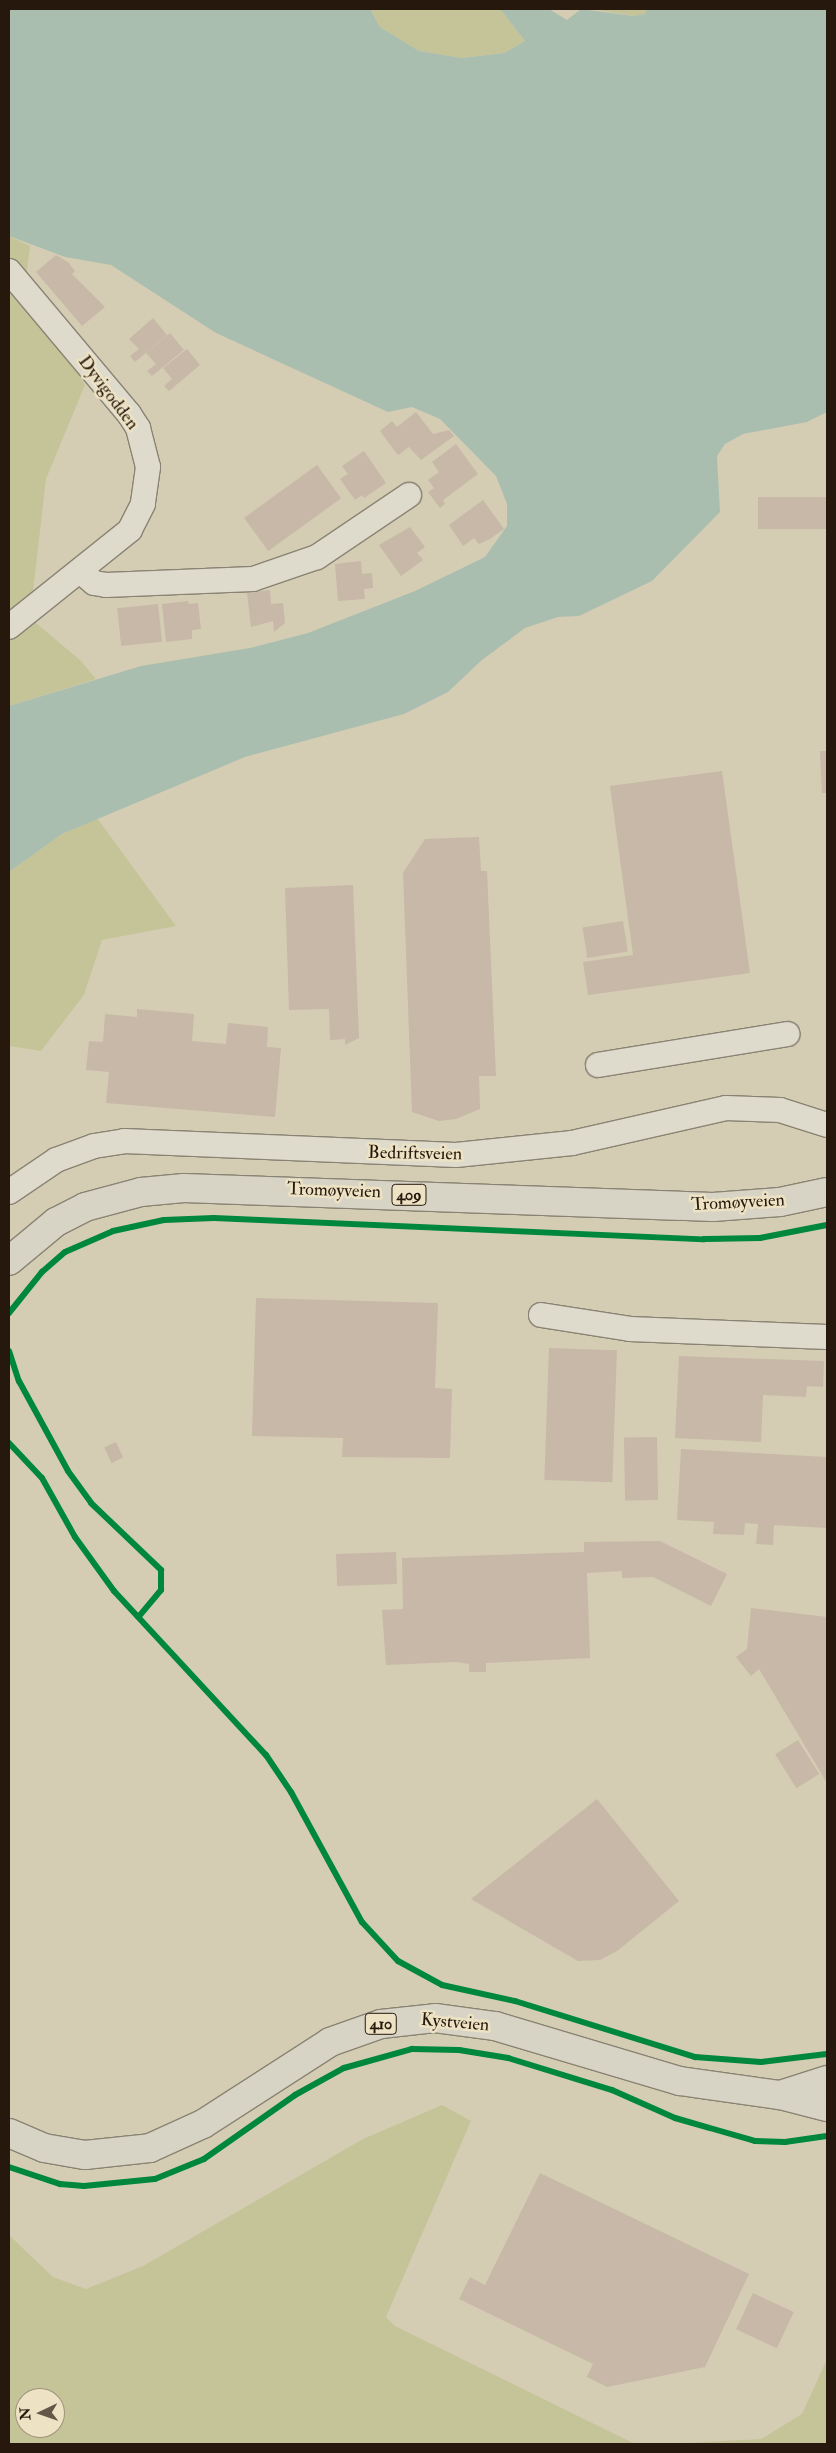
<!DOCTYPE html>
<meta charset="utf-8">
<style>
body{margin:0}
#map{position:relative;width:836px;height:2453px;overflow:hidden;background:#d5cdb3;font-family:"IM FELL Double Pica",serif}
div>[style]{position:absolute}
.green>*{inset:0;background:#c5c499}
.water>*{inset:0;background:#aabeb0}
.building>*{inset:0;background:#c7b8a7;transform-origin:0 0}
.roads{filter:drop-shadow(1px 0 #898373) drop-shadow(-1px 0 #898373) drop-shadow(0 1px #898373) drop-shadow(0 -1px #898373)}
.minor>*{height:24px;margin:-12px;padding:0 12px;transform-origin:12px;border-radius:12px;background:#dedacc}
.primary>*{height:28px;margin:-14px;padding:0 14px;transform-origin:14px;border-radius:14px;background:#d8d4c5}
.cycleway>*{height:6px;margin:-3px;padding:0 3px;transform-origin:3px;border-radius:3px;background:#00873e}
span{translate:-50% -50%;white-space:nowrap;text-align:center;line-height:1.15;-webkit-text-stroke:5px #ede3c4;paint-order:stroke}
.shield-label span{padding:1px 4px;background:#ede3c4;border:1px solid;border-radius:4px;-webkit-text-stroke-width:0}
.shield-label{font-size:16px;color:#27180e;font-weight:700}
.street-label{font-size:18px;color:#27180e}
.frame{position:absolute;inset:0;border:10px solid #27180e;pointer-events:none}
.north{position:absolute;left:15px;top:2388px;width:50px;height:50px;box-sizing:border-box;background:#ede3c4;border:1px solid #9e927b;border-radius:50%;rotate:267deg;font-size:14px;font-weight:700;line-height:20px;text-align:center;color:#27180e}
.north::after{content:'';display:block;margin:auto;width:18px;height:22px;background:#645748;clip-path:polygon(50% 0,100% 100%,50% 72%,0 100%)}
</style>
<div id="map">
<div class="green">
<i style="clip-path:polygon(370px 9px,500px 9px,525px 41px,504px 53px,462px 58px,419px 51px,380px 27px)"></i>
<i style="clip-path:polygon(591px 9px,647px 9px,646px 14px,634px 16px)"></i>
<i style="clip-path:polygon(9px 236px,30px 246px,25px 287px,85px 385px,46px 479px,30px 618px,80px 660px,96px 679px,9px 706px)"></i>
<i style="clip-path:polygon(97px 818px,176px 926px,102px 940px,84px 995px,41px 1051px,9px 1046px,9px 872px,62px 834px)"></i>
<i style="clip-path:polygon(evenodd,442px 2105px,471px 2121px,386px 2317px,395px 2326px,635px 2444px,9px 2444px,9px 2235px,53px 2277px,86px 2289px,143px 2266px,363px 2139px,442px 2105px,25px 2398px,55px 2398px,55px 2428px,25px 2428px,25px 2398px)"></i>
<i style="clip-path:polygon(827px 2359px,827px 2444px,665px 2444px,761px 2439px,802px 2414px)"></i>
</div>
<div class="water">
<i style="clip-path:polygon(9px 9px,370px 9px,380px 27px,419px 51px,462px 58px,504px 53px,525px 41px,500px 9px,549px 9px,567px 20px,581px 9px,634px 16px,645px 14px,647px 9px,827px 9px,827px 412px,807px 422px,743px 434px,725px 444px,717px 456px,720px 512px,652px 581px,579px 616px,558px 617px,525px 628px,482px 660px,448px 692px,404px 714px,245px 757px,62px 834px,9px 872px,9px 706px,141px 666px,250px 648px,308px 633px,415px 591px,485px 557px,507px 526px,507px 504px,496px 476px,440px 419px,412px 407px,388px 412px,216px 333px,111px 265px,65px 257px,9px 236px)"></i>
</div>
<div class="building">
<i style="clip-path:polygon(56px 255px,68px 262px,75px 271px,72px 274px,105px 307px,82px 326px,36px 272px)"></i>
<i style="clip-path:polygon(153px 318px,167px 335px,135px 362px,130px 356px,139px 349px,129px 339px)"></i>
<i style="clip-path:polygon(170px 333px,184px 350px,152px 376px,147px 371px,156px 364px,146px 353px)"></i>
<i style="clip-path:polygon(187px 349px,200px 365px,169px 391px,164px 386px,172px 379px,163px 368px)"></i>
<i style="clip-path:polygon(416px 412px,433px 434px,449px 430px,454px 436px,421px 460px,409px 447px,398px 455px,380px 431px,392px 421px,397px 427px)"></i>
<i style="clip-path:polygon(456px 444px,478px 474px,443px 500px,445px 504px,440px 508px,428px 492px,434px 488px,428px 480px,439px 472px,432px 462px)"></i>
<i style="clip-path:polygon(364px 451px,386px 483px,364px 498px,362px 495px,355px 500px,340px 479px,348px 474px,342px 466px)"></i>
<i style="left:317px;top:465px;width:41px;height:90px;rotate:54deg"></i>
<i style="left:827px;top:497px;width:32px;height:69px;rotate:90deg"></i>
<i style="clip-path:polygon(483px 500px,504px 529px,490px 539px,479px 544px,474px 538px,463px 546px,449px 525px)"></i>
<i style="clip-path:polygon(410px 527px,425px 547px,417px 553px,423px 560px,401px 576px,379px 545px)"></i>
<i style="clip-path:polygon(361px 561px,362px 574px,372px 573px,373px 588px,364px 589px,365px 599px,338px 601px,335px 564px)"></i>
<i style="clip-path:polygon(270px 590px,271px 604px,283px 603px,285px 623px,274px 632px,273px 621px,251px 627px,247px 593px)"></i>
<i style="clip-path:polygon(188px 601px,189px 604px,198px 603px,201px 629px,192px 630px,192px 639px,166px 642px,162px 604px)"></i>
<i style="left:158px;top:604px;width:38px;height:41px;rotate:84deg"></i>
<i style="clip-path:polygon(820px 751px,827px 751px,827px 793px,822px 793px)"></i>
<i style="clip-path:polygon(722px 771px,750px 973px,588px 995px,583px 962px,633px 955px,610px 786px)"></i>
<i style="clip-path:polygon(479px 837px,481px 871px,487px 871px,496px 1076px,479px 1076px,480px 1109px,456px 1119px,439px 1121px,412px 1112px,403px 873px,425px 839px)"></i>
<i style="clip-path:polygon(353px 885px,359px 1038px,345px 1045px,345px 1039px,330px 1040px,329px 1009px,289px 1010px,285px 888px)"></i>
<i style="left:623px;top:921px;width:31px;height:41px;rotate:81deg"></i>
<i style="clip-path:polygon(137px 1009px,194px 1014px,192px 1041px,226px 1044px,228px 1023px,268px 1027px,267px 1047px,281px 1048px,275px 1117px,106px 1103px,109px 1072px,86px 1070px,89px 1041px,103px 1042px,105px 1014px,137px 1017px)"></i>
<i style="clip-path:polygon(256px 1298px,438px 1303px,435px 1388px,452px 1389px,450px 1458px,342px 1457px,343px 1438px,252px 1436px)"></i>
<i style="left:549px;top:1348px;width:68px;height:132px;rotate:2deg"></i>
<i style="clip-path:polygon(679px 1356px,824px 1361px,823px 1387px,807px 1386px,806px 1397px,763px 1395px,761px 1442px,675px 1438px)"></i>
<i style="left:657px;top:1437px;width:63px;height:33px;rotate:89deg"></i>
<i style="left:116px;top:1442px;width:17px;height:13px;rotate:65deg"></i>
<i style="clip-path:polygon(681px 1449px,827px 1457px,827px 1528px,774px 1525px,773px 1545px,756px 1544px,758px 1524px,745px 1523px,744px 1535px,713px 1534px,714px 1522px,677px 1520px)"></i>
<i style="clip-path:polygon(660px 1541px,727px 1574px,711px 1606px,653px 1577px,622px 1578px,622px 1571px,587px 1573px,590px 1658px,486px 1663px,486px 1672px,469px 1672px,469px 1664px,456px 1662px,386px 1665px,382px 1610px,403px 1609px,402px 1558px,584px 1552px,584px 1542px)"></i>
<i style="left:396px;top:1552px;width:32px;height:60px;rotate:88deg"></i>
<i style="clip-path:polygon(751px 1608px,827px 1617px,827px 1783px,759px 1669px,751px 1676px,736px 1657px,747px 1649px)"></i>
<i style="left:798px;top:1740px;width:40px;height:27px;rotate:58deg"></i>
<i style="clip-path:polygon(597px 1799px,679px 1901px,617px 1951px,600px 1960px,578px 1961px,471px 1899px)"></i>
<i style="clip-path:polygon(540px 2173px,749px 2274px,705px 2367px,607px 2387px,587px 2377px,593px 2364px,459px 2299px,470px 2277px,485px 2285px)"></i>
<i style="left:753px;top:2293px;width:45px;height:40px;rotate:25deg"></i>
</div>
<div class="roads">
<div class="minor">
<i style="left:9px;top:271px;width:187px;rotate:50deg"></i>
<i style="left:129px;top:414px;width:17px;rotate:57deg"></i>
<i style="left:138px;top:428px;width:40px;rotate:75.6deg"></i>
<i style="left:148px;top:467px;width:37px;rotate:98deg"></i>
<i style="left:143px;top:504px;width:29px;rotate:117deg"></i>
<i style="left:130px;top:530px;width:155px;rotate:141.3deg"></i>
<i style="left:81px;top:572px;width:17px;rotate:40deg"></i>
<i style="left:94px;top:583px;width:12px;rotate:9deg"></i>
<i style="left:106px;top:585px;width:147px;rotate:-2.3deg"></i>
<i style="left:253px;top:579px;width:68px;rotate:-19deg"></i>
<i style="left:317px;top:557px;width:111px;rotate:-34deg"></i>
<i style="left:598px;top:1065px;width:192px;rotate:-9.3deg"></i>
<i style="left:9px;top:1192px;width:57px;rotate:-34.2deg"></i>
<i style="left:56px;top:1160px;width:40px;rotate:-20.2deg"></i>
<i style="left:94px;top:1146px;width:30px;rotate:-9deg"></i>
<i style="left:124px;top:1141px;width:332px;rotate:2.4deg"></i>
<i style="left:456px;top:1155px;width:117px;rotate:-5.9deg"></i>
<i style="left:572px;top:1143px;width:158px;rotate:-12.8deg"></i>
<i style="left:726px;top:1108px;width:54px;rotate:2.1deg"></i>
<i style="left:780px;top:1110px;width:49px;rotate:17.7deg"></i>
<i style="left:541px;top:1315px;width:90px;rotate:8.9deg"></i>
<i style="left:630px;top:1329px;width:197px;rotate:2.3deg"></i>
</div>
<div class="primary">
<i style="left:9px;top:1261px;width:61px;rotate:-39.7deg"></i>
<i style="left:56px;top:1222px;width:33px;rotate:-27deg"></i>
<i style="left:85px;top:1207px;width:58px;rotate:-15deg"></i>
<i style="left:141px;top:1192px;width:43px;rotate:-5.3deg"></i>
<i style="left:184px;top:1188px;width:529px;rotate:2.06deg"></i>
<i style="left:713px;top:1207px;width:67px;rotate:-4.3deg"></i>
<i style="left:780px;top:1202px;width:48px;rotate:-12deg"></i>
<i style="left:780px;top:2095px;width:49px;rotate:-17.7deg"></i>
<i style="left:9px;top:2133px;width:38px;rotate:23deg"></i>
<i style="left:44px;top:2148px;width:42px;rotate:9.7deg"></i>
<i style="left:85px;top:2155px;width:65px;rotate:-6.1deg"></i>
<i style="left:150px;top:2148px;width:58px;rotate:-24.4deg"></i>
<i style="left:203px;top:2124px;width:151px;rotate:-32.8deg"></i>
<i style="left:330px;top:2042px;width:54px;rotate:-19.4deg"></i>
<i style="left:381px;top:2024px;width:54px;rotate:-6.3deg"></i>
<i style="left:435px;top:2018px;width:61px;rotate:7.6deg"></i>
<i style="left:495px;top:2026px;width:193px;rotate:16.6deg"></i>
<i style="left:680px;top:2081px;width:101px;rotate:8deg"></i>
<i style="left:780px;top:2095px;width:49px;rotate:14.3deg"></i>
</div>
</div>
<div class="cycleway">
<i style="left:9px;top:1313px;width:53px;rotate:-51.2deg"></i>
<i style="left:42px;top:1272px;width:30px;rotate:-41deg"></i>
<i style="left:65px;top:1252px;width:52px;rotate:-23.6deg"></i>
<i style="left:113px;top:1231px;width:52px;rotate:-12.2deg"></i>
<i style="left:164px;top:1220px;width:50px;rotate:-2.3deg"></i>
<i style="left:214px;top:1218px;width:490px;rotate:2.5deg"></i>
<i style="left:704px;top:1239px;width:56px;rotate:-1deg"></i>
<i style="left:760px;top:1238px;width:68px;rotate:-11deg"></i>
<i style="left:9px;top:1351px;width:32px;rotate:72deg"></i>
<i style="left:19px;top:1381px;width:102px;rotate:61.4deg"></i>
<i style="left:68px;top:1471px;width:39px;rotate:54deg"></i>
<i style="left:91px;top:1503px;width:97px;rotate:43.7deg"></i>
<i style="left:161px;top:1570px;width:20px;rotate:90deg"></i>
<i style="left:161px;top:1590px;width:35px;rotate:130deg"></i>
<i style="left:9px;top:1443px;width:48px;rotate:46.7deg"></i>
<i style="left:42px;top:1478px;width:68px;rotate:60.8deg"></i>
<i style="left:75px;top:1537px;width:67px;rotate:54.2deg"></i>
<i style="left:114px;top:1591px;width:224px;rotate:47.2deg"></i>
<i style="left:266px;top:1755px;width:45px;rotate:56deg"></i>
<i style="left:291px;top:1792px;width:148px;rotate:61.4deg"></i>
<i style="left:362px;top:1922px;width:53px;rotate:47.3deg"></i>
<i style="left:398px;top:1961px;width:50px;rotate:28.6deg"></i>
<i style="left:442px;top:1985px;width:75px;rotate:12.4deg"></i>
<i style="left:515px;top:2001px;width:189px;rotate:17.3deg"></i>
<i style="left:695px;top:2057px;width:66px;rotate:4.3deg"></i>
<i style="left:761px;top:2062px;width:66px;rotate:-6.9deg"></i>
<i style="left:9px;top:2167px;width:54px;rotate:18.4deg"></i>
<i style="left:60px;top:2184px;width:24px;rotate:5deg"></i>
<i style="left:84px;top:2186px;width:71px;rotate:-5.6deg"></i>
<i style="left:155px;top:2179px;width:53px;rotate:-22.2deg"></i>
<i style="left:204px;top:2159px;width:111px;rotate:-35.1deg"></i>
<i style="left:295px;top:2095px;width:56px;rotate:-28.9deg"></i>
<i style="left:344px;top:2068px;width:71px;rotate:-15.6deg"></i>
<i style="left:412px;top:2049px;width:47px;rotate:1.2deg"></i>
<i style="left:459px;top:2050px;width:50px;rotate:9.3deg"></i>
<i style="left:508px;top:2058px;width:109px;rotate:17.1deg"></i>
<i style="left:612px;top:2090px;width:69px;rotate:24deg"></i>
<i style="left:675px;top:2118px;width:83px;rotate:16deg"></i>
<i style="left:755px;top:2141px;width:30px;rotate:2deg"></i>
<i style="left:785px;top:2142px;width:42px;rotate:-8.1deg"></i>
</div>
<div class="shield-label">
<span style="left:409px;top:1195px">409</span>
<span style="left:381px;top:2024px">410</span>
</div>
<div class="street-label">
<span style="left:108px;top:393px;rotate:53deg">Dyvigodden</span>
<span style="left:415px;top:1154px;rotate:1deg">Bedriftsveien</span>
<span style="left:334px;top:1191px;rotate:2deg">Tromøyveien</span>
<span style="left:738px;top:1203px;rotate:-3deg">Tromøyveien</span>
<span style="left:455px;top:2023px;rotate:5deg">Kystveien</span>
</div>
<div class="frame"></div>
<div class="north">N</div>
</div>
